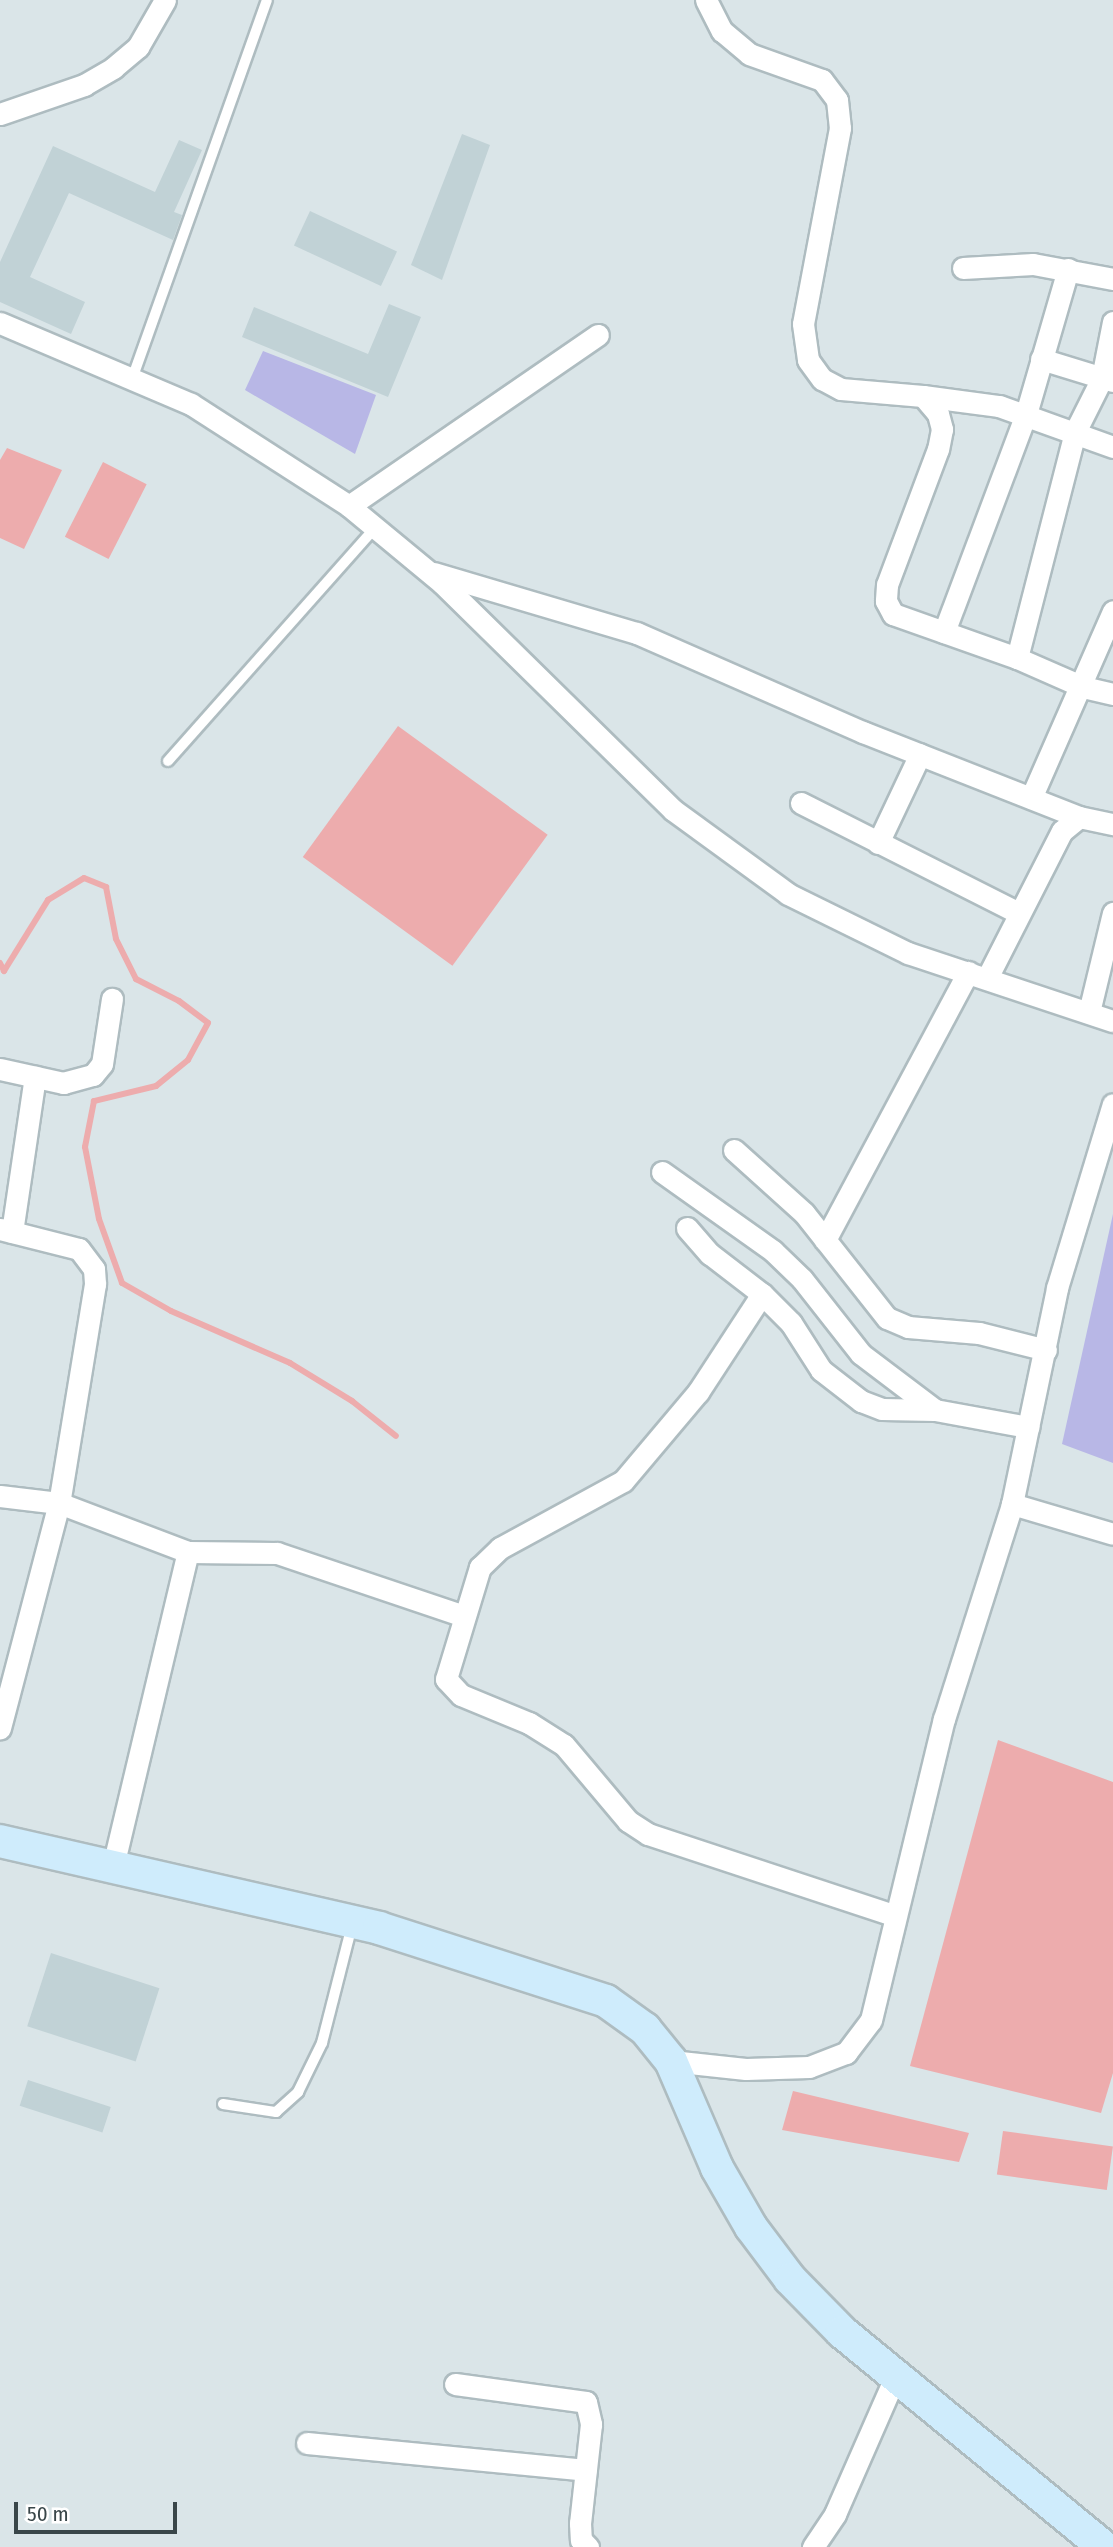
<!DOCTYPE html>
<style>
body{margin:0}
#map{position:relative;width:1113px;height:2547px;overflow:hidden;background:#ebf2f5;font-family:"Fira Sans Condensed",sans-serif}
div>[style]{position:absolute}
.residential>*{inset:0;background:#dae5e8;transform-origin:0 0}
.green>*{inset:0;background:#b8b7e6}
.water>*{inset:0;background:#edacad;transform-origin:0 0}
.stream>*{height:6px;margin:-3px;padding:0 3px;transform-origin:3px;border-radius:3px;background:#edacad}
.building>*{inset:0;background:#c1d2d6;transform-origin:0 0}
.roads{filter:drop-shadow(2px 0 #aebcc0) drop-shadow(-2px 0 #aebcc0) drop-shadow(0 2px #aebcc0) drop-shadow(0 -2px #aebcc0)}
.lane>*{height:10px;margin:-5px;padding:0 5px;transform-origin:5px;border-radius:5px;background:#fff}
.street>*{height:21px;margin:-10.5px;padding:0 10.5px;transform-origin:10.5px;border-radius:10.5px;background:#fff}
.secondary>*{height:32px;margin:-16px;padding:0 16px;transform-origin:16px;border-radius:16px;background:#cfecfc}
span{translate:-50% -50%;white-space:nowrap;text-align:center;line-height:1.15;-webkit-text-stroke:6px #fff;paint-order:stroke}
.scale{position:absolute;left:14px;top:2502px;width:163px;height:32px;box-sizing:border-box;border:4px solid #394649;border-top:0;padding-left:9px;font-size:21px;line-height:24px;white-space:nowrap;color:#394649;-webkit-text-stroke:5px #fff;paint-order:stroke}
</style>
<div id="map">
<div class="residential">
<i style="left:0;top:0;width:1113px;height:2547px"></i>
</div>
<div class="green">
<i style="clip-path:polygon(263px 351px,376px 395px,355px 454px,245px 390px)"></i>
<i style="clip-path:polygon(1113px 1214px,1113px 1463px,1062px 1444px)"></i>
</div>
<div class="water">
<i style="clip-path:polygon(7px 448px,62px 470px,24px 549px,0 538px,0 460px)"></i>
<i style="left:103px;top:462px;width:49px;height:84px;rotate:27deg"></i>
<i style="left:398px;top:726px;width:185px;height:162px;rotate:36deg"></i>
<i style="clip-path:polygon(998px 1740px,1113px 1782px,1113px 2073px,1101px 2113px,910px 2066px)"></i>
<i style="clip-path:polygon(793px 2091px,969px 2133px,959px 2162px,782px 2130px)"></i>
<i style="left:1003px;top:2131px;width:111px;height:44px;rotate:8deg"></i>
</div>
<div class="stream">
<i style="left:0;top:963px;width:9px;rotate:63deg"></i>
<i style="left:4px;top:971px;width:84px;rotate:-58.2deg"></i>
<i style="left:48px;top:900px;width:42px;rotate:-31.4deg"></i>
<i style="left:84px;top:878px;width:24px;rotate:22deg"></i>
<i style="left:106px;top:887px;width:53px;rotate:79.1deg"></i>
<i style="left:116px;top:939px;width:45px;rotate:63.4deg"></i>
<i style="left:136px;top:979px;width:48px;rotate:27.1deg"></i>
<i style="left:179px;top:1001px;width:36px;rotate:37deg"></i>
<i style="left:208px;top:1023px;width:42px;rotate:118.4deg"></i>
<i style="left:188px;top:1060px;width:41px;rotate:140.9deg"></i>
<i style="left:156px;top:1086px;width:64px;rotate:166.4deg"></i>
<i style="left:94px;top:1101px;width:47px;rotate:101.1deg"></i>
<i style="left:85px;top:1147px;width:73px;rotate:79deg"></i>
<i style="left:99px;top:1219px;width:68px;rotate:70.2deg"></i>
<i style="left:122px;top:1283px;width:56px;rotate:29.7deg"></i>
<i style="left:171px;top:1311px;width:130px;rotate:23.6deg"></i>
<i style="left:290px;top:1363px;width:73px;rotate:31.5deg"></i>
<i style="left:352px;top:1401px;width:56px;rotate:38.5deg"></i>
</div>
<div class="building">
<i style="clip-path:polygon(462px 134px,490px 145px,442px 280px,411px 265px)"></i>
<i style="clip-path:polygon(179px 140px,202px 150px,174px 212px,182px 215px,173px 240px,69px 193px,30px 277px,85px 302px,71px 334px,0 302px,0 262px,53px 146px,155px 192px)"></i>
<i style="left:310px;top:211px;width:96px;height:38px;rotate:25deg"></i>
<i style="clip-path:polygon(389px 304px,421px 317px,388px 397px,242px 337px,254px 307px,368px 354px)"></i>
<i style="left:51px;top:1953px;width:114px;height:77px;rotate:18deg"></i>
<i style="left:28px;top:2080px;width:87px;height:27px;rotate:18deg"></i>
</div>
<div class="roads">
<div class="lane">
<i style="left:132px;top:379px;width:402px;rotate:-70.4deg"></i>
<i style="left:168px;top:761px;width:312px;rotate:-48.4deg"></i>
<i style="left:223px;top:2104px;width:54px;rotate:8.6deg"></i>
<i style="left:276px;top:2112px;width:30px;rotate:-42deg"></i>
<i style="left:298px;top:2092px;width:55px;rotate:-63.9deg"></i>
<i style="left:322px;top:2043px;width:122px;rotate:-75.7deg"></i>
</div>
<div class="street">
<i style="left:706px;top:0;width:35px;rotate:63deg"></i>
<i style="left:722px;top:31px;width:35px;rotate:40deg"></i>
<i style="left:749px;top:54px;width:77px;rotate:19.6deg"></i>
<i style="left:822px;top:80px;width:25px;rotate:53deg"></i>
<i style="left:837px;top:100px;width:28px;rotate:84deg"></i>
<i style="left:840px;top:128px;width:199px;rotate:100.7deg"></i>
<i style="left:803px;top:324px;width:36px;rotate:82deg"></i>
<i style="left:808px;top:360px;width:24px;rotate:54deg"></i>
<i style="left:822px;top:379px;width:21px;rotate:28deg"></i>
<i style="left:841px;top:389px;width:82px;rotate:4.9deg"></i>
<i style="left:923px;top:396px;width:23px;rotate:50deg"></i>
<i style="left:938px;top:414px;width:16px;rotate:75deg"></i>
<i style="left:942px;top:429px;width:20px;rotate:101deg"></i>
<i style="left:938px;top:449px;width:145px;rotate:110.6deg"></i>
<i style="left:887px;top:585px;width:16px;rotate:94deg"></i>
<i style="left:886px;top:601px;width:15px;rotate:62deg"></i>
<i style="left:893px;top:614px;width:132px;rotate:19.5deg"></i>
<i style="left:1017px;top:658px;width:72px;rotate:23.7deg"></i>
<i style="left:1083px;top:687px;width:31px;rotate:13deg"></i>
<i style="left:0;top:114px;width:89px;rotate:-19deg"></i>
<i style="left:84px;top:85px;width:34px;rotate:-30deg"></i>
<i style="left:113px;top:68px;width:33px;rotate:-40deg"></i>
<i style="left:138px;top:47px;width:54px;rotate:-60.1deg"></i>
<i style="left:963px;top:268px;width:70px;rotate:-3.3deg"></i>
<i style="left:1033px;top:264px;width:81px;rotate:10.6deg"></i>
<i style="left:0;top:323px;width:207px;rotate:23deg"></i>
<i style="left:191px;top:404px;width:188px;rotate:32.8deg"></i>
<i style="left:349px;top:506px;width:121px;rotate:39.6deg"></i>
<i style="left:442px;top:583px;width:324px;rotate:44.5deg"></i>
<i style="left:673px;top:810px;width:142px;rotate:36.1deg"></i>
<i style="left:788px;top:894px;width:134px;rotate:26.2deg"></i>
<i style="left:908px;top:953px;width:216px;rotate:18.4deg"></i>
<i style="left:1041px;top:359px;width:75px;rotate:17deg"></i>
<i style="left:923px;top:396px;width:77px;rotate:7.5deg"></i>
<i style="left:999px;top:406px;width:121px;rotate:19.8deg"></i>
<i style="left:349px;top:506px;width:302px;rotate:-34.5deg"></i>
<i style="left:434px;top:573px;width:212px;rotate:16.5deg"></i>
<i style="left:637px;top:633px;width:247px;rotate:23.7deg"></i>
<i style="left:863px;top:732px;width:232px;rotate:21.5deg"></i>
<i style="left:944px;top:632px;width:233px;rotate:-69.4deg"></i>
<i style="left:1026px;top:414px;width:151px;rotate:-73.8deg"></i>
<i style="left:1017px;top:658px;width:233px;rotate:-75.6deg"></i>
<i style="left:1075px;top:432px;width:60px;rotate:-63.4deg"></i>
<i style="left:1102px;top:378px;width:57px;rotate:-78.9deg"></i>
<i style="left:1031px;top:798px;width:204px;rotate:-66.3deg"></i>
<i style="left:801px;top:803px;width:242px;rotate:26.8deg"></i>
<i style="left:878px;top:843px;width:98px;rotate:-64.7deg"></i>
<i style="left:987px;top:978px;width:165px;rotate:-63deg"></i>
<i style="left:1062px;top:831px;width:22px;rotate:-39deg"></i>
<i style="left:1079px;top:817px;width:35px;rotate:12deg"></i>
<i style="left:1089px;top:1012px;width:102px;rotate:-76.4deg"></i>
<i style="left:0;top:1069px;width:65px;rotate:12.5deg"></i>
<i style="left:63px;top:1083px;width:31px;rotate:-15deg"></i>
<i style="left:93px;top:1075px;width:14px;rotate:-51deg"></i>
<i style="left:102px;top:1064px;width:66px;rotate:-81.3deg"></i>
<i style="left:734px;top:1150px;width:94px;rotate:42deg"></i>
<i style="left:804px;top:1213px;width:134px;rotate:51.7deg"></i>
<i style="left:887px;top:1318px;width:23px;rotate:23deg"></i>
<i style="left:908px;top:1327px;width:71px;rotate:4.8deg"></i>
<i style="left:979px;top:1333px;width:69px;rotate:14.2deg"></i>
<i style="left:662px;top:1172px;width:136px;rotate:35.4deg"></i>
<i style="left:773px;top:1251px;width:40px;rotate:44deg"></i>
<i style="left:802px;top:1279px;width:95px;rotate:51.8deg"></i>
<i style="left:861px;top:1354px;width:93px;rotate:37.1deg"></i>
<i style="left:687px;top:1228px;width:35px;rotate:49deg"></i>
<i style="left:710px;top:1254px;width:66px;rotate:37.6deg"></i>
<i style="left:762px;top:1294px;width:41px;rotate:45deg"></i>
<i style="left:791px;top:1323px;width:56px;rotate:57.4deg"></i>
<i style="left:821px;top:1370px;width:51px;rotate:37.8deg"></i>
<i style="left:861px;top:1401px;width:22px;rotate:21deg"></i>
<i style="left:882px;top:1409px;width:53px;rotate:1.1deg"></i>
<i style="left:935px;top:1410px;width:95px;rotate:10.4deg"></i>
<i style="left:0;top:1229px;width:81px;rotate:14.2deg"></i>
<i style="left:79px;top:1249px;width:25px;rotate:53deg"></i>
<i style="left:94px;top:1269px;width:15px;rotate:86deg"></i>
<i style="left:95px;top:1284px;width:222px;rotate:99.3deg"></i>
<i style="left:59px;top:1503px;width:233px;rotate:104.7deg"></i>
<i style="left:12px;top:1232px;width:157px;rotate:-81.6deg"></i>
<i style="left:825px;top:1240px;width:304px;rotate:-61.9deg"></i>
<i style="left:762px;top:1294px;width:117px;rotate:123.1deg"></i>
<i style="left:698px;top:1392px;width:116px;rotate:130.1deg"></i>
<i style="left:623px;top:1481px;width:140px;rotate:151.4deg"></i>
<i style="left:500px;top:1548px;width:28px;rotate:136deg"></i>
<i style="left:480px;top:1567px;width:117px;rotate:106.9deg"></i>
<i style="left:446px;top:1679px;width:22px;rotate:47deg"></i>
<i style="left:461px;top:1695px;width:74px;rotate:22.4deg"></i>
<i style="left:529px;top:1723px;width:41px;rotate:32.2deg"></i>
<i style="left:564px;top:1745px;width:99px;rotate:49.9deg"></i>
<i style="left:628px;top:1821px;width:24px;rotate:33deg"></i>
<i style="left:648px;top:1834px;width:258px;rotate:18.3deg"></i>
<i style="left:0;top:1496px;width:59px;rotate:6.8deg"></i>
<i style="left:59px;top:1503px;width:138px;rotate:20.8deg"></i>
<i style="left:188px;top:1552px;width:89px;rotate:0.6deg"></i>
<i style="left:277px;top:1553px;width:197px;rotate:18.6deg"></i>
<i style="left:1012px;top:1504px;width:105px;rotate:16.5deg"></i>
<i style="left:113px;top:1866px;width:323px;rotate:-76.6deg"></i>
<i style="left:671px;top:2061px;width:75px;rotate:6.1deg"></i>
<i style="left:746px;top:2069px;width:63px;rotate:-1.8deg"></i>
<i style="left:809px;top:2067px;width:40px;rotate:-21deg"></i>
<i style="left:846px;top:2053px;width:41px;rotate:-52.9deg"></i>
<i style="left:871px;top:2020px;width:310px;rotate:-76.4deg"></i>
<i style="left:944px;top:1719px;width:225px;rotate:-72.4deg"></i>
<i style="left:1012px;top:1504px;width:221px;rotate:-78.2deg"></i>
<i style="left:1057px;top:1288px;width:192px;rotate:-73.1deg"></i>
<i style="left:455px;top:2384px;width:132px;rotate:7.8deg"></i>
<i style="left:586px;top:2402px;width:23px;rotate:77deg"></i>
<i style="left:591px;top:2424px;width:100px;rotate:96.3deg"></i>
<i style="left:580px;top:2523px;width:17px;rotate:87deg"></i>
<i style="left:581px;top:2540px;width:10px;rotate:45deg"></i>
<i style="left:307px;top:2443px;width:280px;rotate:5.5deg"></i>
<i style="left:813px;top:2547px;width:40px;rotate:-56deg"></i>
<i style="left:835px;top:2514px;width:150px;rotate:-66.3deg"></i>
</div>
<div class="secondary">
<i style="left:0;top:1841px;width:389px;rotate:12.9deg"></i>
<i style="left:379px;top:1928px;width:238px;rotate:17.8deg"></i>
<i style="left:606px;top:2001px;width:48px;rotate:35.7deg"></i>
<i style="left:645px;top:2029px;width:41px;rotate:50.9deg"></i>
<i style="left:671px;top:2061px;width:116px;rotate:66.7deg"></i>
<i style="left:717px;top:2168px;width:68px;rotate:60deg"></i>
<i style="left:751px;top:2227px;width:65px;rotate:53.1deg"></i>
<i style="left:790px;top:2279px;width:74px;rotate:45.5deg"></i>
<i style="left:842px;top:2332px;width:339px;rotate:39.4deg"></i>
</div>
</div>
<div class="scale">50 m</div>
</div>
